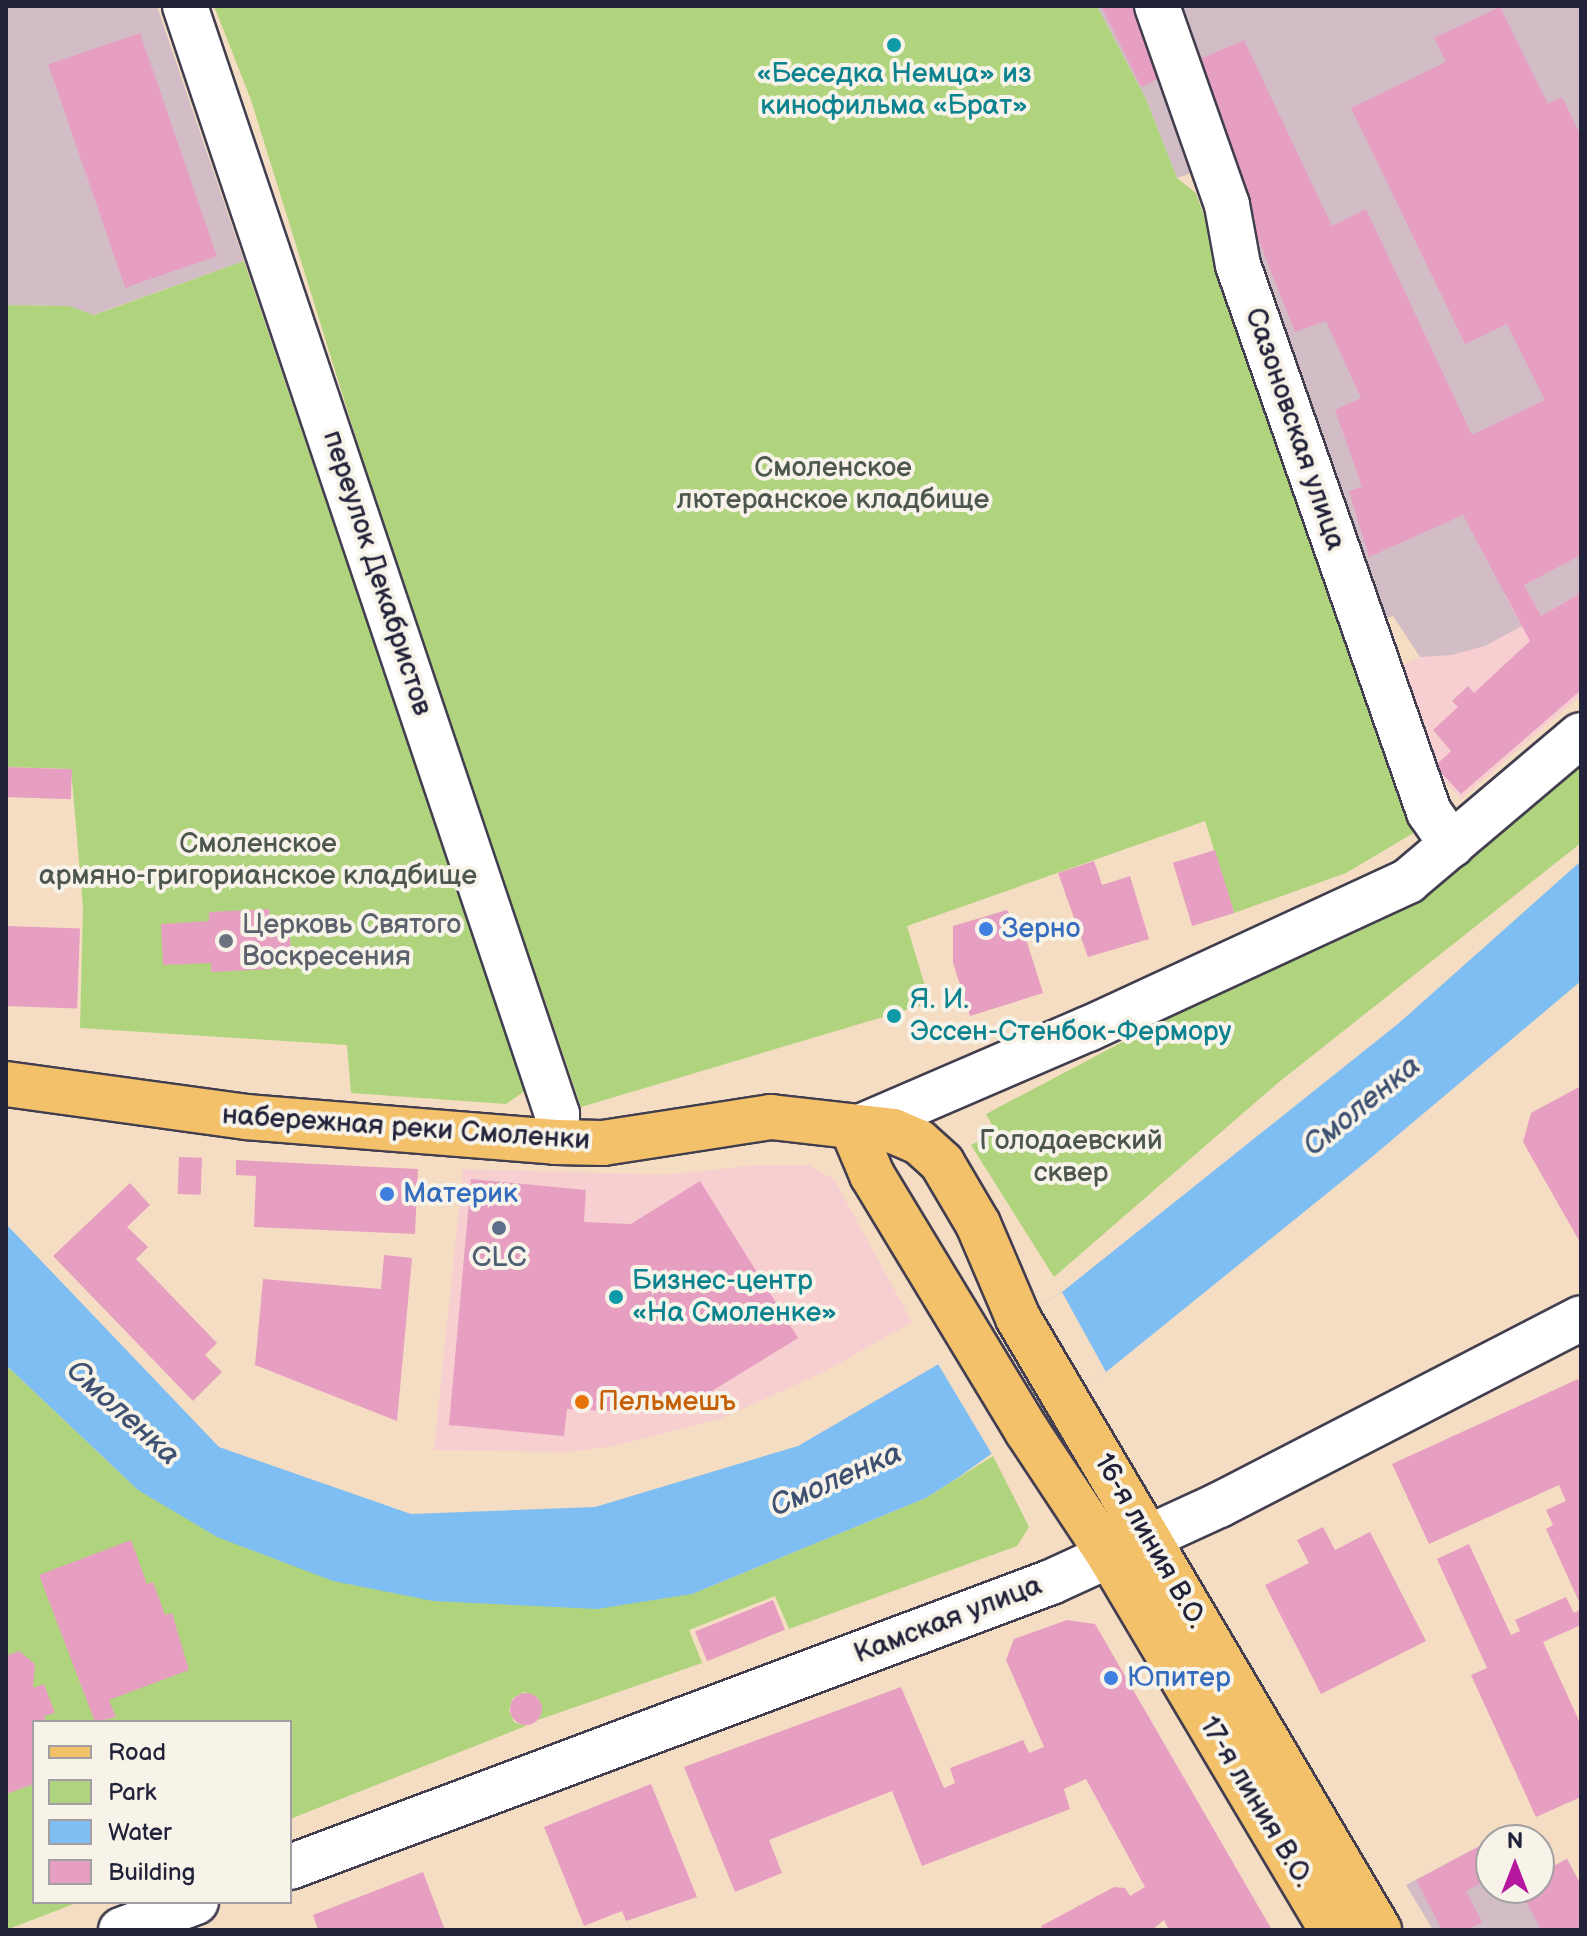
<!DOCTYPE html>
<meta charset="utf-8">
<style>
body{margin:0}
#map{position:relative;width:1587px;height:1936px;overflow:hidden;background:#f4ddc2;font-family:"Balsamiq Sans",sans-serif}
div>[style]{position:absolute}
.built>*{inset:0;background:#f7cfd1}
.industrial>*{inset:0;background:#d2bdc6}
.green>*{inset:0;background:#b0d47e}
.water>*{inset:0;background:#7fbef3}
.pier>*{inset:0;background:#f4ddc2}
.building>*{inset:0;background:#e79fc1;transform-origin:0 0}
.round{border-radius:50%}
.roads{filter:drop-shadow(2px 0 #423e4f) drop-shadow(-2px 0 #423e4f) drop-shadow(0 2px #423e4f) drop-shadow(0 -2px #423e4f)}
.minor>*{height:44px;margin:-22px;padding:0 22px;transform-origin:22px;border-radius:22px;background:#fff}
.major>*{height:44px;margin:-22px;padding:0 22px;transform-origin:22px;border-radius:22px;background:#f4c16b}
.dots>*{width:22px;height:22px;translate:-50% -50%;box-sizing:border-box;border:4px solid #f7f3e8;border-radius:50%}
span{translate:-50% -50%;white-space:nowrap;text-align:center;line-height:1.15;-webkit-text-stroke:8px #f7f3e8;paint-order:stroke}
.culture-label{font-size:28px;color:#0d838f}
.left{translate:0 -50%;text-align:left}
.street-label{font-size:28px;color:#22223b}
.park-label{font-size:28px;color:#4d574f}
.worship-label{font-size:28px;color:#5b616d}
.shop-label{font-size:28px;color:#366cbe}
.service-label{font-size:28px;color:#4e5e75}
.food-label{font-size:28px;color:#c56008}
.water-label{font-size:30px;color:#3e5172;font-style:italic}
.frame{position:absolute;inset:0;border:8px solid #22223b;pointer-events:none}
.legend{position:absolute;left:32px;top:1720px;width:260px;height:184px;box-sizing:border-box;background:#f7f3e8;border:2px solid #a29fa3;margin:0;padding:10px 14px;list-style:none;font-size:24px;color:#22223b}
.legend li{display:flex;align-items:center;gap:16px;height:40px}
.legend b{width:40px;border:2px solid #a29fa3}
.north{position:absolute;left:1475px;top:1824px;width:80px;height:80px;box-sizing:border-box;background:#f7f3e8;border:2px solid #a29fa3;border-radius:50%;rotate:0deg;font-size:22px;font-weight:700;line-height:32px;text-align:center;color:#22223b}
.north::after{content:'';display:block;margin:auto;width:28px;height:36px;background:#b5179e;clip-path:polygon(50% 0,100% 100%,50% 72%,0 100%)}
</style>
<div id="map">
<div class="built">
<i style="clip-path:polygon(1524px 585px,1581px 593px,1581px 695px,1461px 799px,1433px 769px,1400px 666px,1420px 657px,1485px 646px,1521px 626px,1505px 595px)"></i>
<i style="clip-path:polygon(759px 1165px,808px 1165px,834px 1179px,912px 1322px,824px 1372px,722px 1418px,615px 1446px,566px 1452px,434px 1450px,463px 1169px,663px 1175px)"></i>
</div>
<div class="industrial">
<i style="clip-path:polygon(6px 6px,157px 6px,244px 261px,93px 315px,68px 306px,6px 305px)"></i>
<i style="clip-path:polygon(1097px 6px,1147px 6px,1206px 168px,1177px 178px,1146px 99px)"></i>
<i style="clip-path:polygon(1175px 6px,1581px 6px,1581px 593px,1541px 616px,1524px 585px,1505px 595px,1522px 626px,1485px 646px,1451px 655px,1420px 657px,1393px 616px,1372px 625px,1251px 264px,1261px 258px,1205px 110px)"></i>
<i style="clip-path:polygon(1491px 1840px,1491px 1888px,1539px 1888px,1539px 1874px,1567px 1859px,1581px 1885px,1581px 1930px,1433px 1930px,1406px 1885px)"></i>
</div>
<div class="green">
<i style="clip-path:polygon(214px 6px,1097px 6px,1146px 99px,1177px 178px,1196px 193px,1422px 828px,1346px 873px,1234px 913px,1205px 821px,907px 926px,930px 1003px,581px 1107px,383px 525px,251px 100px)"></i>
<i style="clip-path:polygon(244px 261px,526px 1090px,506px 1104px,351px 1093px,347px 1045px,80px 1028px,83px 907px,71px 769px,6px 767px,6px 305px,69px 306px,94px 315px)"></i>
<i style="clip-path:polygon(1581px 761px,1581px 843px,1279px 1082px,1054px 1277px,971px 1145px,996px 1132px,986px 1114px,1304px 946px,1379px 919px,1450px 876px)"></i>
<i style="clip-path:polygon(6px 1365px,138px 1490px,692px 1594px,926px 1498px,993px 1456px,1029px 1527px,1017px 1546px,789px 1629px,775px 1596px,689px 1630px,702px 1663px,538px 1720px,542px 1709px,537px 1697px,525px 1692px,513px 1698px,509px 1710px,514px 1722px,526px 1726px,290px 1819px,290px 1722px,34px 1722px,34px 1902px,79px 1902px,6px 1930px)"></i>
</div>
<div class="water">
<i style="clip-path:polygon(1581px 861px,1581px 981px,1367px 1161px,1106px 1372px,959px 1477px,926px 1498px,692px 1594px,597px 1609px,433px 1601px,333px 1581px,217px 1537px,138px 1490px,6px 1365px,6px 1224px,219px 1447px,411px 1514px,595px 1507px,798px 1446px,1062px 1292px,1399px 1023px)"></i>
</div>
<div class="pier">
<i style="clip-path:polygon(1062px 1292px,1106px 1372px,993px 1456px,938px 1364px)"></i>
</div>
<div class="building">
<i style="clip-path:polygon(1101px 6px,1135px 6px,1168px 74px,1141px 87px)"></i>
<i style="clip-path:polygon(1500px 7px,1548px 104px,1562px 97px,1581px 136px,1581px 555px,1524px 585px,1541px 616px,1581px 593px,1581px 690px,1461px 794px,1435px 766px,1451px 751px,1433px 730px,1458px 707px,1452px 701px,1468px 686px,1474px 693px,1530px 641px,1463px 515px,1369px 557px,1349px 491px,1362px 487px,1335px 410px,1361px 398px,1326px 321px,1295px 332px,1207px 109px,1200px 59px,1244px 40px,1332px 226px,1366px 209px,1472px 435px,1545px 400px,1507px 324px,1465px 344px,1351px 108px,1446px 62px,1434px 38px)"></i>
<i style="left:140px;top:33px;width:236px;height:97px;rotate:71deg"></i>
<i style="clip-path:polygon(895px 36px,900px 51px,893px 53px,887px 39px)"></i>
<i style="left:6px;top:767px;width:66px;height:30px;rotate:2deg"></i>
<i style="left:1215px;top:850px;width:66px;height:44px;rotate:73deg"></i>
<i style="clip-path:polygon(1094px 861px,1102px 885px,1130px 876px,1149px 939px,1088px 957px,1058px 873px)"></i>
<i style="clip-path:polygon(269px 909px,270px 919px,289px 918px,291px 959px,272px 960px,272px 969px,211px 972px,211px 963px,163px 965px,161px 924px,209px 921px,209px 912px)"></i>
<i style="clip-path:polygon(1007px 910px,1027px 942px,1043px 993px,970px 1016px,953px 963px,953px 926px)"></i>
<i style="left:7px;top:926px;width:73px;height:80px;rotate:2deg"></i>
<i style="clip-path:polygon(1581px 1086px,1581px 1244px,1523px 1142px,1531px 1113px)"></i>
<i style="left:179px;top:1157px;width:23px;height:37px;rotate:2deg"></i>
<i style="clip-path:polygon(236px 1160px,418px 1169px,415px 1234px,254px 1227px,256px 1176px,236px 1175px)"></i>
<i style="clip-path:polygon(471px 1179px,586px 1190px,584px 1222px,631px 1224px,700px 1181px,798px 1338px,686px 1407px,650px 1413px,567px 1409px,564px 1436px,449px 1425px)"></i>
<i style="clip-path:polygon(130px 1183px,150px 1205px,127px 1227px,148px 1247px,136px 1259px,217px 1343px,205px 1355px,222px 1372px,193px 1401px,53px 1256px)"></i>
<i style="clip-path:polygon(384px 1255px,412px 1258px,397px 1421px,255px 1365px,263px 1279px,381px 1289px)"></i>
<i style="clip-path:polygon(1578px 1379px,1581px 1385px,1581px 1606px,1546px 1529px,1553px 1525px,1546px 1510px,1566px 1501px,1559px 1485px,1429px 1544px,1392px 1464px)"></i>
<i style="clip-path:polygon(1323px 1527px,1335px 1550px,1370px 1532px,1426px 1641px,1321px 1694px,1265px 1585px,1309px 1563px,1297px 1540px)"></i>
<i style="clip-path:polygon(131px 1540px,147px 1584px,153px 1582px,165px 1615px,172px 1613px,189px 1670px,109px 1700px,116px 1717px,95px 1722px,39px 1575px)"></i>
<i style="clip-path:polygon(1469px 1544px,1511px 1635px,1520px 1631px,1515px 1620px,1566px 1597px,1574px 1613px,1581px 1609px,1581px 1625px,1543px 1642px,1581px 1725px,1581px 1797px,1536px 1817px,1471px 1675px,1487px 1668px,1437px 1559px)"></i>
<i style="left:773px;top:1600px;width:32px;height:84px;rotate:68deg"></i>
<i style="clip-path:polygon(1067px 1620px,1095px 1624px,1272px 1930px,1169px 1930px,1164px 1920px,1152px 1930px,1043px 1930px,1041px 1926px,1114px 1887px,1125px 1888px,1130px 1896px,1145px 1887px,1086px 1779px,1064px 1789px,1070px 1809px,922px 1866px,892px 1791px,769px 1840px,782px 1873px,735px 1892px,684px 1767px,901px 1687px,944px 1788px,955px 1783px,950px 1768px,1023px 1740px,1029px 1753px,1044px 1747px,1006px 1660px,1014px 1639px)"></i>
<i style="clip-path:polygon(19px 1651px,35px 1664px,33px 1688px,44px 1684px,55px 1713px,44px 1716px,46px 1722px,34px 1722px,34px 1784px,6px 1794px,6px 1656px)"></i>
<i class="round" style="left:510px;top:1693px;width:32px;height:32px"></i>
<i style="clip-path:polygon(651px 1784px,697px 1897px,626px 1921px,622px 1911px,584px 1926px,544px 1827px)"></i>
<i style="clip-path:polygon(1511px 1830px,1516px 1840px,1492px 1840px)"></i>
<i style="clip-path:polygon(1491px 1840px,1491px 1878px,1466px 1891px,1482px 1922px,1467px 1930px,1442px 1930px,1416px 1880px)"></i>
<i style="clip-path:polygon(1567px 1859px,1581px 1885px,1581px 1930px,1541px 1930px,1519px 1888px,1539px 1888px,1539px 1874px)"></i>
<i style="clip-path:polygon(423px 1872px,445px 1930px,318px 1930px,313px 1915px)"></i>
</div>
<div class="roads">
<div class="minor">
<i style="left:185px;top:6px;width:1169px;rotate:71.44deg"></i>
<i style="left:557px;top:1114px;width:28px;rotate:92deg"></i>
<i style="left:1157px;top:6px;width:211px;rotate:70.6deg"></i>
<i style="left:1227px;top:205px;width:61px;rotate:79.6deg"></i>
<i style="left:1238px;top:265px;width:579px;rotate:70.75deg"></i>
<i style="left:1429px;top:812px;width:40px;rotate:55.1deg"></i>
<i style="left:853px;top:1130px;width:256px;rotate:-23.3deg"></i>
<i style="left:1088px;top:1029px;width:353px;rotate:-24.8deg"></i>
<i style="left:1408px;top:881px;width:226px;rotate:-40.2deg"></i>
<i style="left:290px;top:1867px;width:813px;rotate:-20.53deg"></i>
<i style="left:1051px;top:1582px;width:185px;rotate:-24.6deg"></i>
<i style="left:1219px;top:1505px;width:407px;rotate:-27.3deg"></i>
<i style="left:121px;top:1930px;width:80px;rotate:-20.5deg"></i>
</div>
<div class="major">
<i style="left:6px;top:1084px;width:242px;rotate:7.8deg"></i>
<i style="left:246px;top:1117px;width:311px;rotate:4.6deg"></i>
<i style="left:556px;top:1142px;width:47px;rotate:1.2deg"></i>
<i style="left:603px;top:1143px;width:170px;rotate:-8.8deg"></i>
<i style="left:771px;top:1117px;width:123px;rotate:6.5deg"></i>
<i style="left:893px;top:1131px;width:28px;rotate:23deg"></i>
<i style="left:919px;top:1142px;width:31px;rotate:42deg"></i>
<i style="left:942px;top:1163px;width:71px;rotate:59.5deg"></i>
<i style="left:978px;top:1224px;width:102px;rotate:66.9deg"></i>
<i style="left:1018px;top:1318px;width:711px;rotate:59.46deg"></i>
<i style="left:853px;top:1130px;width:49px;rotate:67.1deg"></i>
<i style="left:872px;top:1175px;width:299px;rotate:58.8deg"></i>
<i style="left:1027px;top:1431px;width:149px;rotate:56.5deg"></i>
<i style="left:1109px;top:1555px;width:436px;rotate:59.3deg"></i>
</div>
</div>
<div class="dots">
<i style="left:894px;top:45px;background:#0f9aa8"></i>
<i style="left:986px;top:929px;background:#3f7fe0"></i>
<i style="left:226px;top:941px;background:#6b7280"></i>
<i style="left:894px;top:1016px;background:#0f9aa8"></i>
<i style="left:387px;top:1194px;background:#3f7fe0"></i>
<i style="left:499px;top:1228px;background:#5c6f8a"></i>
<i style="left:616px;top:1297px;background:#0f9aa8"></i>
<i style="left:582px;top:1402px;background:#e8710a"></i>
<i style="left:1111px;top:1678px;background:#3f7fe0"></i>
</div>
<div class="culture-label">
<span style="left:894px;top:90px">«Беседка Немца» из<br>кинофильма «Брат»</span>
<span class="left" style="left:910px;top:1016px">Я. И.<br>Эссен-Стенбок-Фермору</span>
<span class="left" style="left:632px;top:1297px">Бизнес-центр<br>«На Смоленке»</span>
</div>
<div class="street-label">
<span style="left:1295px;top:429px;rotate:71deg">Сазоновская улица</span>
<span style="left:377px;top:573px;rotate:72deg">переулок Декабристов</span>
<span style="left:406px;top:1128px;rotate:4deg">набережная реки Смоленки</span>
<span style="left:1150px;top:1541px;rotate:60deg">16-я линия В.О.</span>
<span style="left:948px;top:1620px;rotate:-21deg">Камская улица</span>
<span style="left:1256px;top:1802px;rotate:59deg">17-я линия В.О.</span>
</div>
<div class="park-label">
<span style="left:833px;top:484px">Смоленское<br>лютеранское кладбище</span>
<span style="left:258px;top:860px">Смоленское<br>армяно-григорианское кладбище</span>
<span style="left:1071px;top:1157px">Голодаевский<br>сквер</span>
</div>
<div class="worship-label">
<span class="left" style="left:242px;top:941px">Церковь Святого<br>Воскресения</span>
</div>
<div class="shop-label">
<span class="left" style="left:1002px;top:929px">Зерно</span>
<span class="left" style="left:403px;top:1194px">Материк</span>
<span class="left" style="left:1127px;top:1678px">Юпитер</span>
</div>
<div class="service-label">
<span style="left:499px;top:1258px">CLC</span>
</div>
<div class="food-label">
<span class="left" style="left:598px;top:1402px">Пельмешъ</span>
</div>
<div class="water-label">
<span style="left:1362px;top:1106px;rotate:-39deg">Смоленка</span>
<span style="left:123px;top:1413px;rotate:42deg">Смоленка</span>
<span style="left:836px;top:1480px;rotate:-24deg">Смоленка</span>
</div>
<div class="frame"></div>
<ul class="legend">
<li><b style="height:10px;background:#f4c16b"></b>Road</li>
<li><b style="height:22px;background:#b0d47e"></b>Park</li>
<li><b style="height:22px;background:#7fbef3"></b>Water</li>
<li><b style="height:22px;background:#e79fc1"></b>Building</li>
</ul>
<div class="north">N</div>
</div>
